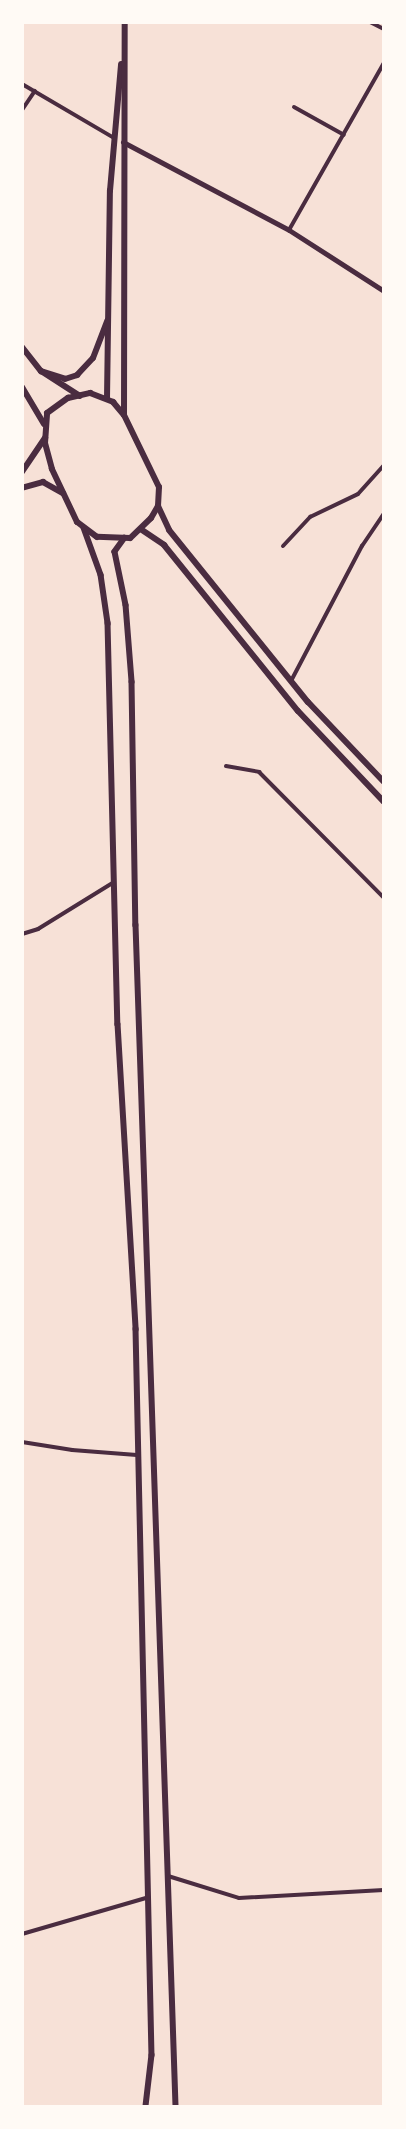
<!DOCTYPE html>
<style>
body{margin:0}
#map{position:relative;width:406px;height:2129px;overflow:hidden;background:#f7e1d7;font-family:"IBM Plex Sans",sans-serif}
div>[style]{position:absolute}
.minor>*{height:4px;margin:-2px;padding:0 2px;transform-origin:2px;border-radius:2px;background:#4a2c40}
.tertiary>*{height:5px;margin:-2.5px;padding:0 2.5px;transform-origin:2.5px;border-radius:2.5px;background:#4a2c40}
.secondary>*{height:5.5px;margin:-2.75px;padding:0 2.75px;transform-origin:2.75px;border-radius:2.75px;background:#4a2c40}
.primary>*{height:6px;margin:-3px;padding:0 3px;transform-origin:3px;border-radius:3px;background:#4a2c40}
span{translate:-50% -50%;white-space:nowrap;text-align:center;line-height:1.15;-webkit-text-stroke:5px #fffaf5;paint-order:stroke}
.frame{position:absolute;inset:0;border:24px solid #fffaf5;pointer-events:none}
</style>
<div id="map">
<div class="minor">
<i style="left:370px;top:22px;width:16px;rotate:27deg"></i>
<i style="left:22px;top:84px;width:107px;rotate:30.4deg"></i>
<i style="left:294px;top:107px;width:57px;rotate:29.2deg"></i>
<i style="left:22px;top:110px;width:23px;rotate:-56deg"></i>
<i style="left:289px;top:230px;width:192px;rotate:-60.4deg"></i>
<i style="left:283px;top:546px;width:40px;rotate:-47deg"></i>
<i style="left:310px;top:517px;width:53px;rotate:-25.6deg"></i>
<i style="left:358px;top:494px;width:39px;rotate:-48deg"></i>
<i style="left:291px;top:681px;width:153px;rotate:-62.3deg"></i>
<i style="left:362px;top:546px;width:40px;rotate:-56deg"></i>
<i style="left:226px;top:766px;width:34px;rotate:10deg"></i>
<i style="left:259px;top:772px;width:177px;rotate:45.2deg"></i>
<i style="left:22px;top:934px;width:17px;rotate:-17deg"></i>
<i style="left:38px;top:929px;width:89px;rotate:-31.7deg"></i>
<i style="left:22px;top:1442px;width:51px;rotate:9.1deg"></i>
<i style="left:72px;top:1450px;width:65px;rotate:4.4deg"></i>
<i style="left:168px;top:1876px;width:74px;rotate:17.2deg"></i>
<i style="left:239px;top:1898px;width:145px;rotate:-3.2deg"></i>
<i style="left:22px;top:1934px;width:129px;rotate:-16.2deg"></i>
</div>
<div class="tertiary">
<i style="left:123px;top:142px;width:188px;rotate:27.9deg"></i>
<i style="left:289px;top:230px;width:113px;rotate:32.7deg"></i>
</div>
<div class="secondary">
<i style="left:107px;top:399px;width:208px;rotate:-89.2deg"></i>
<i style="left:110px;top:191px;width:127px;rotate:-85deg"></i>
<i style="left:124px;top:415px;width:393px;rotate:-89.9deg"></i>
<i style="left:22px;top:472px;width:41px;rotate:-55.9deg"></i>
<i style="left:22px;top:488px;width:22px;rotate:-16deg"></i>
<i style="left:43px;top:482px;width:23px;rotate:29deg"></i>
<i style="left:84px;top:528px;width:50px;rotate:70.1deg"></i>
<i style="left:101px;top:575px;width:49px;rotate:81.7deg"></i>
<i style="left:108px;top:623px;width:401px;rotate:88.6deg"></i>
<i style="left:118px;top:1024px;width:306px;rotate:86.6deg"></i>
<i style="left:136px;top:1329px;width:726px;rotate:88.74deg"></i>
<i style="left:152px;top:2055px;width:51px;rotate:96.7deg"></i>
<i style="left:125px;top:538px;width:17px;rotate:126deg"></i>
<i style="left:115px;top:552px;width:54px;rotate:78.3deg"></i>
<i style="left:126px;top:605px;width:77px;rotate:85.5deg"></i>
<i style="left:132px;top:682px;width:243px;rotate:89.1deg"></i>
<i style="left:136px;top:925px;width:1182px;rotate:88.06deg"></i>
</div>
<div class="primary">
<i style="left:22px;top:347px;width:31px;rotate:52deg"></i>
<i style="left:41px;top:371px;width:46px;rotate:32.7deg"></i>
<i style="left:41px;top:371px;width:25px;rotate:18deg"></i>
<i style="left:65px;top:379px;width:13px;rotate:-18deg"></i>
<i style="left:77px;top:375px;width:23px;rotate:-47deg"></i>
<i style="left:93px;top:358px;width:40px;rotate:-69deg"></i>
<i style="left:22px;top:387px;width:43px;rotate:59.3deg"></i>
<i style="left:90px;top:393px;width:25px;rotate:21deg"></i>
<i style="left:113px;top:402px;width:17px;rotate:50deg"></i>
<i style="left:124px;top:415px;width:80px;rotate:64.1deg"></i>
<i style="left:159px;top:487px;width:19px;rotate:93deg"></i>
<i style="left:158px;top:506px;width:14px;rotate:120deg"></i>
<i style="left:151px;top:518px;width:29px;rotate:136deg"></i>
<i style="left:130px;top:538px;width:33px;rotate:-178deg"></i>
<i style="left:97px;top:537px;width:25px;rotate:-143deg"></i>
<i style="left:77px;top:522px;width:59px;rotate:-115.3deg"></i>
<i style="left:52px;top:469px;width:27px;rotate:-105deg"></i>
<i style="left:45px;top:443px;width:30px;rotate:-86deg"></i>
<i style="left:47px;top:413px;width:26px;rotate:-36deg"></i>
<i style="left:68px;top:398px;width:23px;rotate:-13deg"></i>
<i style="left:158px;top:506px;width:26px;rotate:65deg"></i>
<i style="left:169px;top:530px;width:221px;rotate:51.1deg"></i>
<i style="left:308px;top:702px;width:110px;rotate:46.5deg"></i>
<i style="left:142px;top:530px;width:27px;rotate:34deg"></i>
<i style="left:164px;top:545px;width:213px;rotate:51.1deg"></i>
<i style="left:298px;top:711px;width:125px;rotate:46.6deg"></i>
</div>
<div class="frame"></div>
</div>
